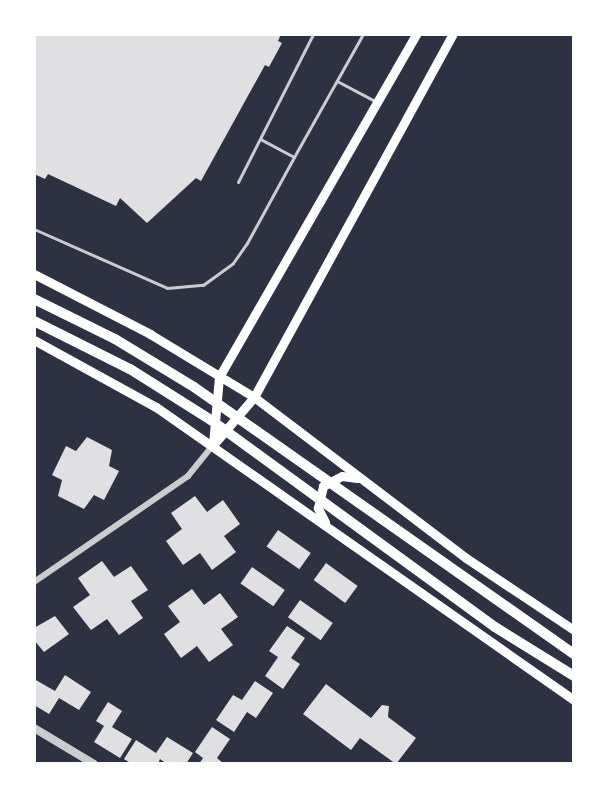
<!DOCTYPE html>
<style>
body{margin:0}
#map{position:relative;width:608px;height:798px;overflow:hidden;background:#2d3142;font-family:"Varela Round",sans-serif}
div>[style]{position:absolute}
.building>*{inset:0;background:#e0e0e3;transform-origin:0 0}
.service>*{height:3px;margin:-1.5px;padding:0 1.5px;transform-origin:1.5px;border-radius:1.5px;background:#caccd0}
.minor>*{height:6px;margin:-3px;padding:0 3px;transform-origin:3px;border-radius:3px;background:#caccd0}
.tertiary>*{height:8px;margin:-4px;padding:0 4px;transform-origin:4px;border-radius:4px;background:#caccd0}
.secondary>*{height:9px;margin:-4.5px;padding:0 4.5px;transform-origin:4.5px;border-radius:4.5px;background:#fff}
.primary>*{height:10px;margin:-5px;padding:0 5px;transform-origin:5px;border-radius:5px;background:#fff}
span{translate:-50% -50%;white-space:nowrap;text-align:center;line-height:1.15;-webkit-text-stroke:6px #fff;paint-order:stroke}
.frame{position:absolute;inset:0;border:36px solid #fff;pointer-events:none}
</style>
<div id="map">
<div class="building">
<i style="clip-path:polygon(34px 34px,281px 34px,278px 41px,282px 43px,269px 67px,265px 65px,201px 181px,196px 178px,147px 223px,120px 198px,116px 206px,48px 174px,45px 179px,34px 174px)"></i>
<i style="clip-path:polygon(87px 437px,112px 450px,109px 466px,119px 471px,104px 500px,94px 495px,84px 509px,58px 496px,62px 480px,52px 475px,66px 446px,76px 451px)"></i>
<i style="clip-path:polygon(195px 496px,207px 512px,223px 500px,240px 524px,224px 536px,236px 552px,212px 570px,200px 553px,183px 565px,166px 541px,182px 529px,171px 513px)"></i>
<i style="left:278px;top:530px;width:40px;height:20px;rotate:35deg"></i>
<i style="clip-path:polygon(102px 561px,114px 577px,131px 566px,148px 590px,131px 601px,143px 618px,119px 635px,107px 619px,91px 630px,73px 607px,90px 595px,78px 578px)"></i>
<i style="left:326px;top:563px;width:39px;height:21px;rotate:36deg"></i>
<i style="left:252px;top:567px;width:40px;height:20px;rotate:35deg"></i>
<i style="clip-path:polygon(192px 589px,204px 605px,220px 593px,238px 617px,221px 629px,233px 645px,209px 662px,197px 646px,181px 658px,164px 634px,180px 622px,168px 606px)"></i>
<i style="left:300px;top:600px;width:40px;height:21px;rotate:35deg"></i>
<i style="clip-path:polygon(55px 616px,69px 634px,44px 652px,34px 640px,34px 628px)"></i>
<i style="clip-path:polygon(287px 626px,305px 638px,291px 658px,300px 664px,283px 689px,265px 676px,278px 657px,269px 651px)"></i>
<i style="clip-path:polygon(65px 675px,91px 692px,79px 710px,59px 698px,49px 714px,34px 705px,34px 679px,55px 691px)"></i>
<i style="clip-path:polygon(255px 681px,273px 693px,256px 718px,247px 712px,234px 732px,216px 720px,233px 695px,242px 700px)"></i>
<i style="clip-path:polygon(326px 684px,371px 718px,382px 705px,389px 706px,388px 717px,416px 738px,396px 764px,360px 738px,351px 750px,303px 714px)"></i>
<i style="clip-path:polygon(108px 702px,122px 711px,112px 727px,132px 739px,120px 758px,94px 742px,104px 726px,96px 721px)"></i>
<i style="clip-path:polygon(212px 727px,230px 739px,217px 758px,224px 764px,199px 764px,203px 758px,195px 752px)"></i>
<i style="clip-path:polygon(167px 737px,193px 753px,186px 764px,167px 764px,160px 759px,158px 764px,132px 764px,124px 759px,136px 740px,156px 753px)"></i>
</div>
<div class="service">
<i style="left:337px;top:81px;width:43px;rotate:27.8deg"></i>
<i style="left:294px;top:157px;width:141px;rotate:-60.7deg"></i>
<i style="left:238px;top:182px;width:166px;rotate:-63.1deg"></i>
<i style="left:34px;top:229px;width:145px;rotate:23.9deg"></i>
<i style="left:167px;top:288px;width:36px;rotate:-5deg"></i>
<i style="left:203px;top:285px;width:37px;rotate:-36deg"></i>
<i style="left:233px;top:263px;width:24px;rotate:-55deg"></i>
<i style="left:247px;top:243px;width:98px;rotate:-61.3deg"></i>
<i style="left:294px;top:157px;width:38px;rotate:-152deg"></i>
</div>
<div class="minor">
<i style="left:34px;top:582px;width:187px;rotate:-34.5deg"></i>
<i style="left:188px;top:476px;width:40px;rotate:-51deg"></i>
</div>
<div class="tertiary">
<i style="left:34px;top:728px;width:70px;rotate:31deg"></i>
</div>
<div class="secondary">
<i style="left:34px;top:274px;width:131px;rotate:27.3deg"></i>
<i style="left:150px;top:334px;width:122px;rotate:31.2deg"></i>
<i style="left:254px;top:397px;width:266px;rotate:37.2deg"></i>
<i style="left:466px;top:558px;width:130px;rotate:33.7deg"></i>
<i style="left:34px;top:340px;width:139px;rotate:28.8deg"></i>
<i style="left:156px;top:407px;width:510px;rotate:35.03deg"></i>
<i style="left:213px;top:444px;width:67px;rotate:-84.9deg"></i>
<i style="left:219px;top:377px;width:396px;rotate:-60.1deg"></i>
<i style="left:213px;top:445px;width:63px;rotate:-49.5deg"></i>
<i style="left:254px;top:397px;width:414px;rotate:-61.3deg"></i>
<i style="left:325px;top:522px;width:16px;rotate:-117deg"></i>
<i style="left:318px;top:508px;width:23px;rotate:-77deg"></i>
<i style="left:323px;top:486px;width:21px;rotate:-28deg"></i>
<i style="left:342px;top:476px;width:15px;rotate:8deg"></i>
</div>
<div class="primary">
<i style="left:34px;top:299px;width:90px;rotate:26.3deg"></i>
<i style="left:115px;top:339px;width:92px;rotate:31.3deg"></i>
<i style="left:194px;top:387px;width:464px;rotate:35.1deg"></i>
<i style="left:34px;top:321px;width:107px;rotate:26.6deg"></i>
<i style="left:130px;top:369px;width:96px;rotate:32.2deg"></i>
<i style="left:211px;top:420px;width:351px;rotate:36.1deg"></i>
<i style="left:495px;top:627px;width:93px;rotate:31.8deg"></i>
</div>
<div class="frame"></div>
</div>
